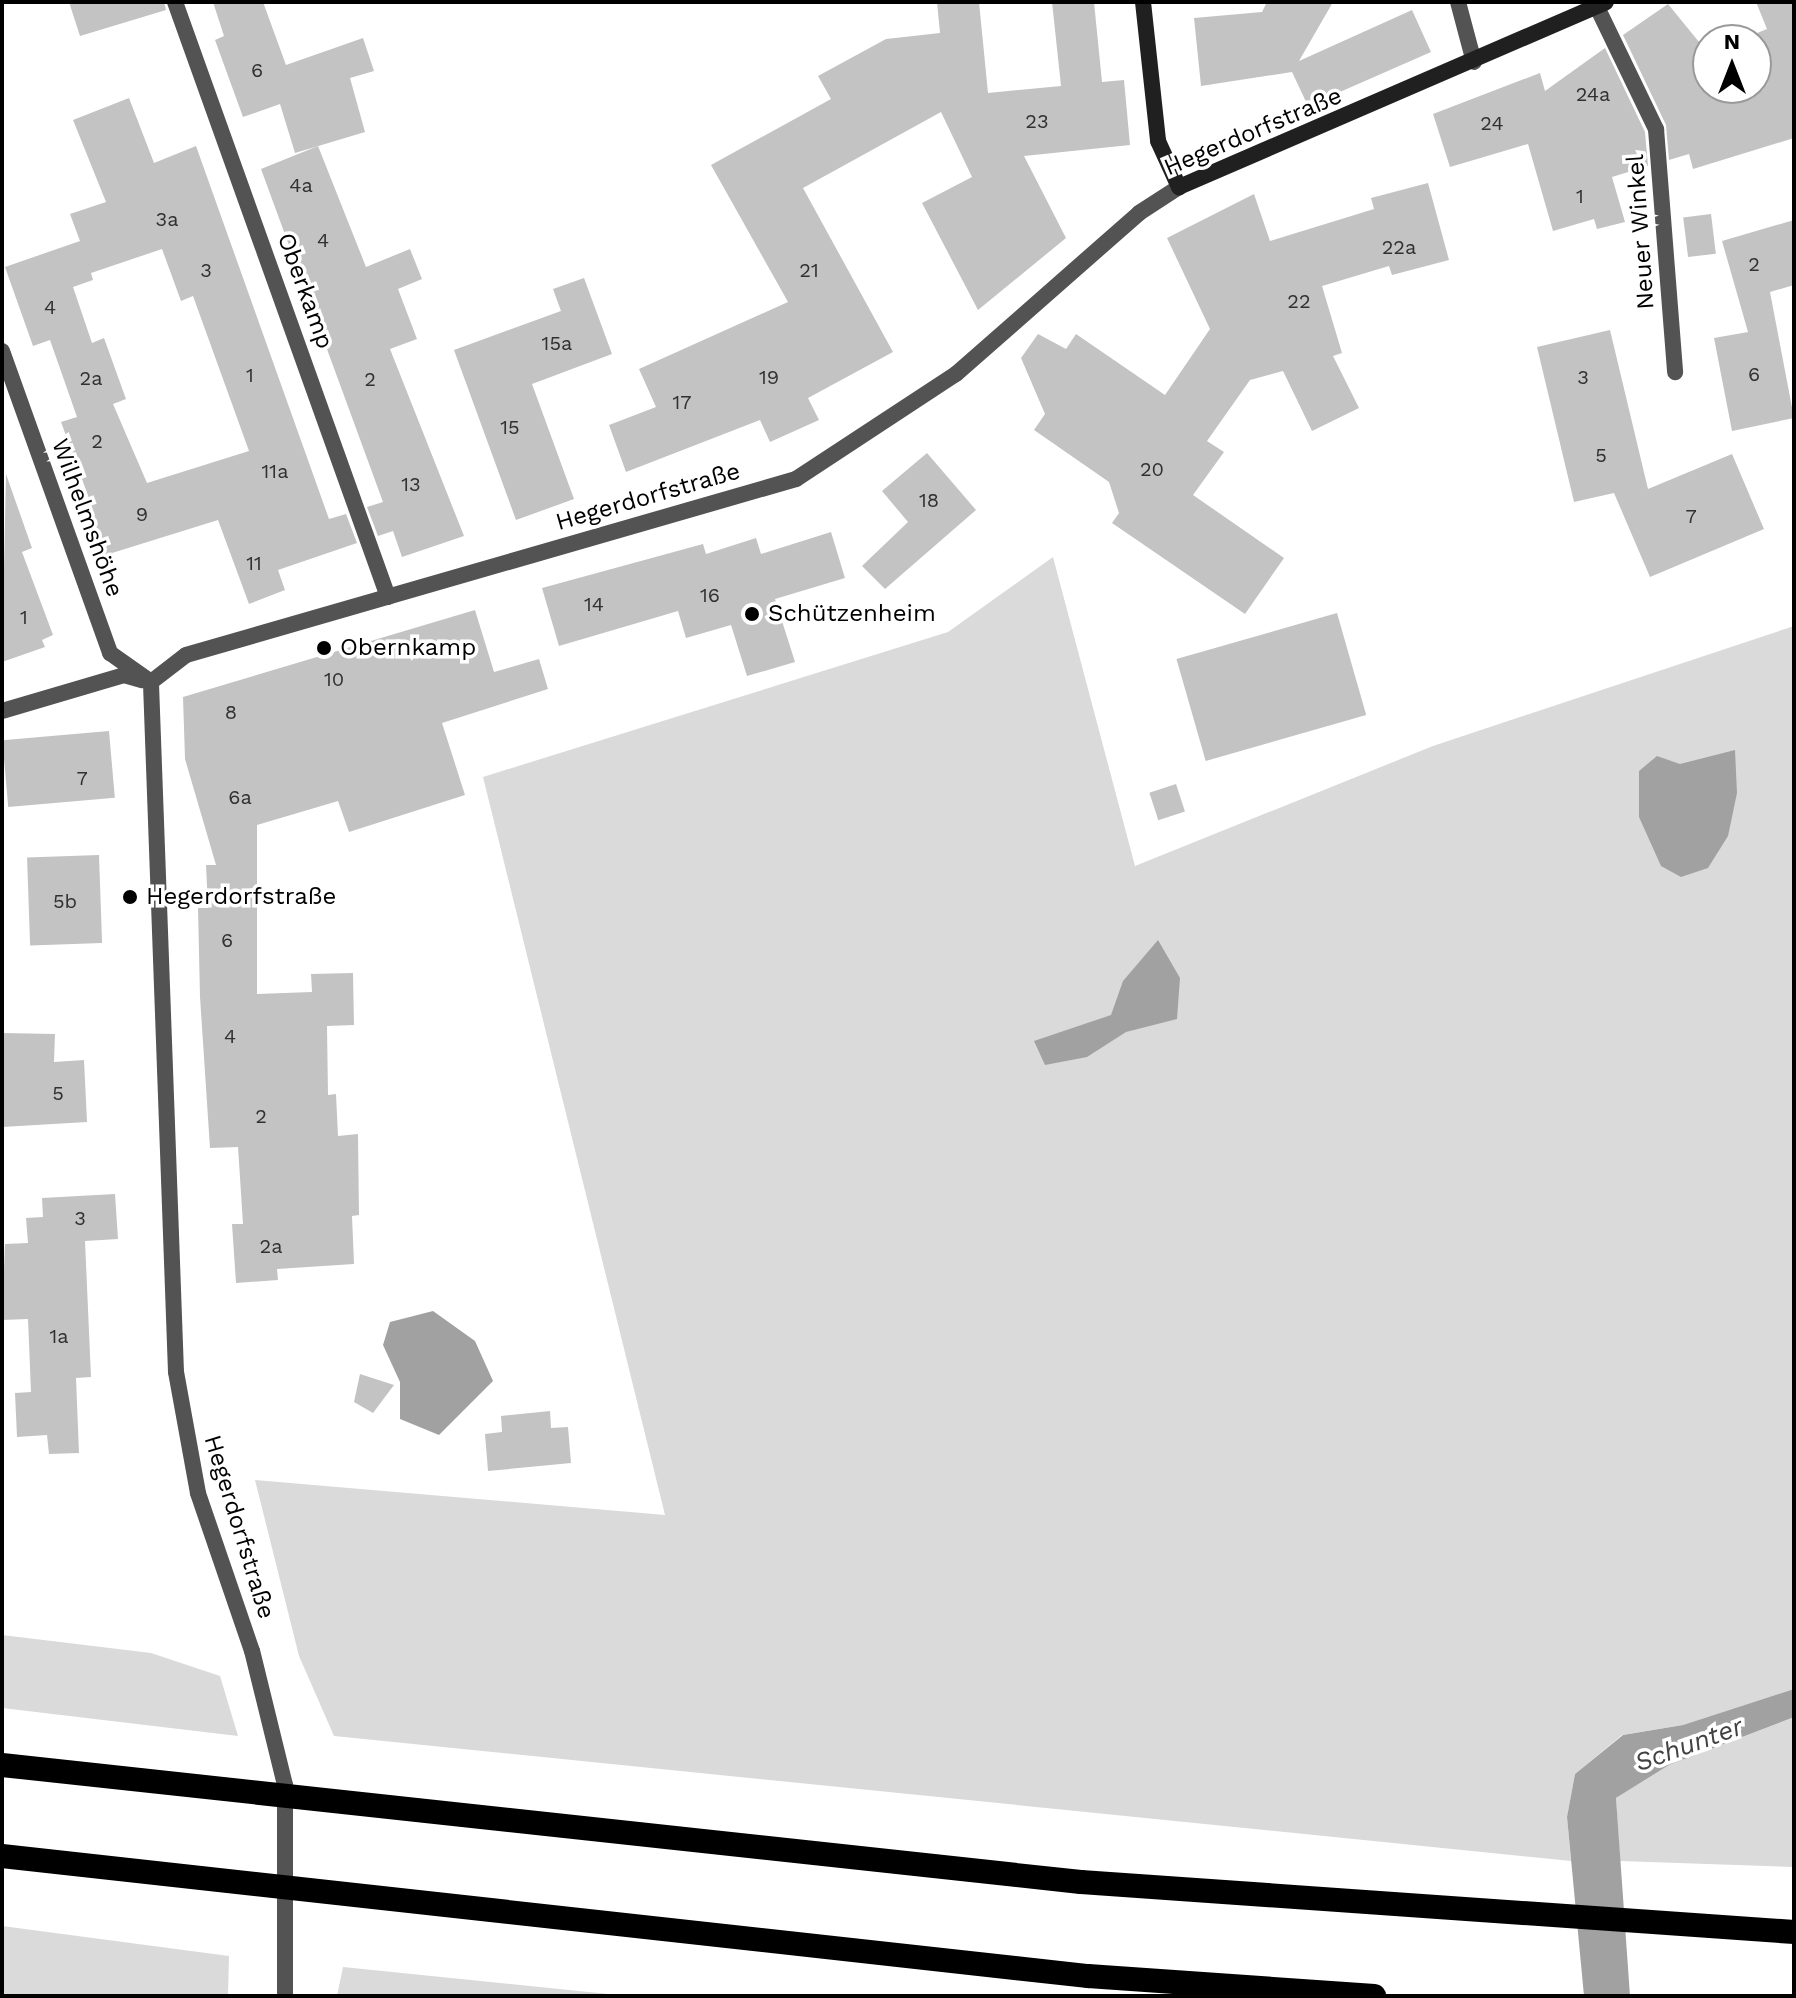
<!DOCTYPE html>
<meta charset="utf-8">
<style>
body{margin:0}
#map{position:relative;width:1796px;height:1998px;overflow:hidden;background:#fff;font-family:"Work Sans",sans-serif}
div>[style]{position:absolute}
.green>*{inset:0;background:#dadada}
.water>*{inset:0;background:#a1a1a1}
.building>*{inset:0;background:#c3c3c3;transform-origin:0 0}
.service>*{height:16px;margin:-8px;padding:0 8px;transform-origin:8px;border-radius:8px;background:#535353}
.minor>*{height:16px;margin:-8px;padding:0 8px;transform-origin:8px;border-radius:8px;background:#535353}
.tertiary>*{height:16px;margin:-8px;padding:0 8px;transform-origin:8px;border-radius:8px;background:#535353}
.secondary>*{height:16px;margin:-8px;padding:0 8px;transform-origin:8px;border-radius:8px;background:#202020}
.motorway>*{height:24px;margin:-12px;padding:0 12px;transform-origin:12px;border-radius:12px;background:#000}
.dots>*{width:22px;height:22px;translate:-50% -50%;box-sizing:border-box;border:4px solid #fff;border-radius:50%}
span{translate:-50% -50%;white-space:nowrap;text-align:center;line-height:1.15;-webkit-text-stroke:7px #fff;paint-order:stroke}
.number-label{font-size:20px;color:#313131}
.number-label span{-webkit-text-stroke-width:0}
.street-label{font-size:24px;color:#000}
.poi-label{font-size:24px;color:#000}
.left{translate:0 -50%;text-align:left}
.water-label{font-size:26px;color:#424242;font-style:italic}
.frame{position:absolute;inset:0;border:4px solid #000;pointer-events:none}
.north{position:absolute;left:1692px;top:24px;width:80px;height:80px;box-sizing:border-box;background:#fff;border:2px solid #999;border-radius:50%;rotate:0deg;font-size:22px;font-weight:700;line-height:32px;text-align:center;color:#000}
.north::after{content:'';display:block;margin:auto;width:28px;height:36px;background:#000;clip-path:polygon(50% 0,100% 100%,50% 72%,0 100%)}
</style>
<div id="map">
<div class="green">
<i style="clip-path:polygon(1053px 557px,1135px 866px,1433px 746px,1794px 626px,1794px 1689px,1683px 1725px,1622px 1735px,1575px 1774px,1567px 1817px,1571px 1861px,334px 1736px,299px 1656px,255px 1480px,665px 1515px,483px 777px,948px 632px)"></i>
<i style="clip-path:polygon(2px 1635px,151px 1653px,220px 1676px,238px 1736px,2px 1708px)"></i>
<i style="clip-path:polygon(1794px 1717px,1794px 1867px,1620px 1861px,1616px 1798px,1669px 1765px)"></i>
<i style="clip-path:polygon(2px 1926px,229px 1956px,228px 1996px,2px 1996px)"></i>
<i style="clip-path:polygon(343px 1967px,628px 1996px,337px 1996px)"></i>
</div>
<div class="water">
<i style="clip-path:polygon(1735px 750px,1737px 793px,1728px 836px,1708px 868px,1681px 877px,1661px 866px,1639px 817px,1639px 771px,1657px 756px,1680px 764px)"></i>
<i style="clip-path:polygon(1158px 940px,1180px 978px,1177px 1019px,1126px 1032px,1087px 1057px,1045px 1065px,1034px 1041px,1111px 1015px,1123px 981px)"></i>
<i style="clip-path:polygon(433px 1311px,475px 1341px,493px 1381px,439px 1435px,400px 1419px,400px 1382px,383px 1345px,390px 1322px)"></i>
<i style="clip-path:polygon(1794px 1689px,1794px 1717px,1669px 1765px,1616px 1798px,1630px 1996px,1584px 1996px,1567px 1817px,1575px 1774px,1623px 1735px,1683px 1725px)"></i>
</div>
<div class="building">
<i style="clip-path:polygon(69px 2px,164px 2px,166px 10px,80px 36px)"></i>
<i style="clip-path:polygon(213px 2px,263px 2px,286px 65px,363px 38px,374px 71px,350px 78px,365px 132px,295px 153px,280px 104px,243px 117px,215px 40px,224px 36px)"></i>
<i style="clip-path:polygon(937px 2px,979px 2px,988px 93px,1061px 86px,1052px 2px,1094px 2px,1102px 82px,1124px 80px,1130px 145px,1024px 156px,1066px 238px,978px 310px,922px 203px,972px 177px,941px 112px,803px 188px,893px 352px,808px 398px,819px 420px,770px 442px,760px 420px,626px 472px,609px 425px,656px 407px,639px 369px,788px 302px,711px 165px,831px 99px,818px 76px,886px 39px,940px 33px)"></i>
<i style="clip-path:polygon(1267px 2px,1333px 2px,1299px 61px,1412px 10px,1431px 52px,1308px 106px,1292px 72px,1201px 86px,1194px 18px,1262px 12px)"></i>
<i style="clip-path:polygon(1756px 2px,1794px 2px,1794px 138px,1693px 169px,1689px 154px,1669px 160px,1666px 125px,1623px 35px,1668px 4px,1708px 53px,1708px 88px,1756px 88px,1756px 40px,1740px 40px,1767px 29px)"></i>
<i style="clip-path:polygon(1605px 48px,1645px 132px,1648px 166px,1612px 177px,1625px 222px,1597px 229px,1594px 219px,1553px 231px,1528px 144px,1450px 167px,1433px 114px,1540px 73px,1545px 91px)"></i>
<i style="clip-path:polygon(evenodd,129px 98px,154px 163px,196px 146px,329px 519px,346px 514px,357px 543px,278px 570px,285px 590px,249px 604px,218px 520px,96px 558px,80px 504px,90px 501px,61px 422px,77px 417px,50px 340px,33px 346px,5px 267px,80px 241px,70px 214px,106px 202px,73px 120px,129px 98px,162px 249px,181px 301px,193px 296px,249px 451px,147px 483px,113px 404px,126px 399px,104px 338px,92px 343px,73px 287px,93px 280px,91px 273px,162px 249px)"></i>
<i style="clip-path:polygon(318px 146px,366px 267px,410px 249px,422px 279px,398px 289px,417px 339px,390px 349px,464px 536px,402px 557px,393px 531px,378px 536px,367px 507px,383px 502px,261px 169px)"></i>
<i style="clip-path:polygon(1428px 183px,1449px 260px,1392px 275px,1389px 266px,1322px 286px,1342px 353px,1333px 356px,1359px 408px,1312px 431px,1283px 371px,1250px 380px,1207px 441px,1224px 452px,1193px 495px,1284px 558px,1245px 614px,1112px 523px,1119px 513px,1109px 482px,1034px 430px,1045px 414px,1021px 358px,1038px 334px,1066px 349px,1076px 334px,1165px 395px,1210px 329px,1167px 238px,1254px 194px,1270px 241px,1374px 209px,1371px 198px)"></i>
<i style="left:1711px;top:214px;width:40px;height:28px;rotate:83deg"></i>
<i style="clip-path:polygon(1794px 220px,1794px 285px,1770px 292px,1794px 418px,1732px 431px,1714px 338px,1748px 332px,1722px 241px)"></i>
<i style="clip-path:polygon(584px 278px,612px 354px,532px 384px,574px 499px,516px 520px,454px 350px,561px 311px,553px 289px)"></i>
<i style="clip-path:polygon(1610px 330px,1648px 489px,1732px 454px,1764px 529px,1650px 577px,1614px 493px,1574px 502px,1537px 347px)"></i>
<i style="clip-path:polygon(927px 453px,976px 510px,885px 589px,862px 566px,908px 522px,882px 491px)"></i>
<i style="clip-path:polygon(6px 474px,32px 548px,22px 552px,53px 635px,42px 640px,45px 647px,2px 662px)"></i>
<i style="clip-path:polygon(831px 532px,845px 578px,775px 599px,795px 662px,747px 676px,731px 625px,686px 638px,678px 611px,559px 646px,542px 588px,703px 544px,706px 554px,756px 538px,761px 554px)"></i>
<i style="clip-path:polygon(475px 610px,494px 672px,539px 659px,548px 689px,442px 723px,465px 795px,349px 832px,338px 801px,257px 825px,257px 994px,312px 992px,311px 974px,353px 973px,354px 1025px,327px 1026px,328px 1095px,336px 1094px,338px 1136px,358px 1134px,359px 1215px,352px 1216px,354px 1264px,277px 1269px,278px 1280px,236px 1283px,232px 1224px,243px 1224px,238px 1147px,210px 1148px,200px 997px,198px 908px,208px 908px,206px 865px,216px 865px,185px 759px,183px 697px)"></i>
<i style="left:1337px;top:613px;width:106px;height:167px;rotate:74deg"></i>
<i style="left:109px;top:731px;width:67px;height:107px;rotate:85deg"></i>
<i style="left:1176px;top:784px;width:29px;height:28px;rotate:72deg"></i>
<i style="left:99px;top:855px;width:88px;height:72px;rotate:88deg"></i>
<i style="clip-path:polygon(2px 1033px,55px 1034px,54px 1062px,84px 1060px,87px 1122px,2px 1127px)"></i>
<i style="clip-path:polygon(115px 1194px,118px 1239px,85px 1241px,91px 1377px,76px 1378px,79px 1453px,49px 1454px,47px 1435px,17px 1437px,15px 1393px,31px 1392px,28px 1319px,2px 1320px,5px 1244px,28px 1243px,26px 1218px,43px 1217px,42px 1198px)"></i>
<i style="clip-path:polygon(360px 1374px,394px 1385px,373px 1413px,354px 1402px)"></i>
<i style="clip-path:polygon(550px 1411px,551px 1428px,568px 1427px,571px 1463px,488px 1471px,485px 1434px,502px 1432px,501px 1416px)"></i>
</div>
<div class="service">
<i style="left:1458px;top:2px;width:62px;rotate:75.1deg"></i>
</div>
<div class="minor">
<i style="left:175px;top:2px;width:632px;rotate:70.3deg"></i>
<i style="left:1597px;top:7px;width:136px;rotate:64.2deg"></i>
<i style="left:1656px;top:129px;width:244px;rotate:85.5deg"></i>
<i style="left:2px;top:351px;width:321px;rotate:70.3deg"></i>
<i style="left:110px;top:653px;width:50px;rotate:35.3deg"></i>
<i style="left:2px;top:711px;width:127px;rotate:-16.4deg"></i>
<i style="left:124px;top:675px;width:19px;rotate:16deg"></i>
</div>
<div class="tertiary">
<i style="left:285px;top:1996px;width:211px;rotate:-90deg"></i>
<i style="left:285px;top:1785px;width:138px;rotate:-103.8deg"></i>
<i style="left:252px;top:1651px;width:167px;rotate:-108.9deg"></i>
<i style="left:198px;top:1493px;width:123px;rotate:-100.3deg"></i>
<i style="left:176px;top:1372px;width:690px;rotate:-92.08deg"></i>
<i style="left:151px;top:682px;width:44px;rotate:-37.6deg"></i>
<i style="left:186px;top:655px;width:635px;rotate:-16.09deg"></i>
<i style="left:796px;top:479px;width:191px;rotate:-33.3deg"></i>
<i style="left:956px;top:374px;width:244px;rotate:-41.3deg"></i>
<i style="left:1139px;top:213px;width:48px;rotate:-33deg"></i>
</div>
<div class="secondary">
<i style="left:1143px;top:2px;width:140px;rotate:83.8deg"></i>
<i style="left:1158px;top:141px;width:51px;rotate:65.5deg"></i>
<i style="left:1179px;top:187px;width:465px;rotate:-23.4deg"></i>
</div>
<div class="motorway">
<i style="left:2px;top:1765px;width:1085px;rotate:6.19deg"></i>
<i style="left:1081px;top:1882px;width:715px;rotate:4.01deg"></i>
<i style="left:2px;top:1856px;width:1093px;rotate:6.31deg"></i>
<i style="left:1088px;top:1976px;width:287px;rotate:4deg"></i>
</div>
<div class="dots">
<i style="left:752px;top:614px;background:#000"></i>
<i style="left:324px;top:648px;background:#000"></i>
<i style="left:130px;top:897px;background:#000"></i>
</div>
<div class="number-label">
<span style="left:257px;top:70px">6</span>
<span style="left:1593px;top:94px">24a</span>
<span style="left:1037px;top:121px">23</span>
<span style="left:1492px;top:123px">24</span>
<span style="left:301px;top:185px">4a</span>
<span style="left:1580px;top:196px">1</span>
<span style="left:167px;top:219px">3a</span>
<span style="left:323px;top:240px">4</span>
<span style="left:1399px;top:247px">22a</span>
<span style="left:1754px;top:264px">2</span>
<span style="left:206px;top:270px">3</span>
<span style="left:809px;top:270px">21</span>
<span style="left:1299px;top:301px">22</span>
<span style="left:50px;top:307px">4</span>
<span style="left:557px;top:343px">15a</span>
<span style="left:1754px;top:374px">6</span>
<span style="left:250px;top:375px">1</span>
<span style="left:769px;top:377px">19</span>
<span style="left:1583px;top:377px">3</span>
<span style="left:91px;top:378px">2a</span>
<span style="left:370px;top:379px">2</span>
<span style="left:682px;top:402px">17</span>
<span style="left:510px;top:427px">15</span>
<span style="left:97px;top:441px">2</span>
<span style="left:1601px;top:455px">5</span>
<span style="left:1152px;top:469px">20</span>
<span style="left:275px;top:471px">11a</span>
<span style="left:411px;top:484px">13</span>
<span style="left:929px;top:500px">18</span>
<span style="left:142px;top:514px">9</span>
<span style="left:1691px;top:516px">7</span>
<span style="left:254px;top:563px">11</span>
<span style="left:710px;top:595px">16</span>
<span style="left:594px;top:604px">14</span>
<span style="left:24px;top:617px">1</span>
<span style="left:334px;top:679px">10</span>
<span style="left:231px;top:712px">8</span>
<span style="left:82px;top:778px">7</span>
<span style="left:240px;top:797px">6a</span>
<span style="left:65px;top:901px">5b</span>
<span style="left:227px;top:940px">6</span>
<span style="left:230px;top:1036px">4</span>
<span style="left:58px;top:1093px">5</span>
<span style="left:261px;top:1116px">2</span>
<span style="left:80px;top:1218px">3</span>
<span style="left:271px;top:1246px">2a</span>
<span style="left:59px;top:1336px">1a</span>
</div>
<div class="street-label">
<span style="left:1253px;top:132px;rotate:-23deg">Hegerdorfstraße</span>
<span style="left:1641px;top:232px;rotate:-94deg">Neuer Winkel</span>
<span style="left:305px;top:291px;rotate:70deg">Oberkamp</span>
<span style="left:648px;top:497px;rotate:-16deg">Hegerdorfstraße</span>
<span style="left:87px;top:518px;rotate:70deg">Wilhelmshöhe</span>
<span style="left:239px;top:1527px;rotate:73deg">Hegerdorfstraße</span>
</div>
<div class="poi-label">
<span class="left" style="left:768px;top:614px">Schützenheim</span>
<span class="left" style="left:340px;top:648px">Obernkamp</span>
<span class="left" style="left:146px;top:897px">Hegerdorfstraße</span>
</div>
<div class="water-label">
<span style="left:1689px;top:1745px;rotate:-20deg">Schunter</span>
</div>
<div class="frame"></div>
<div class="north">N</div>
</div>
